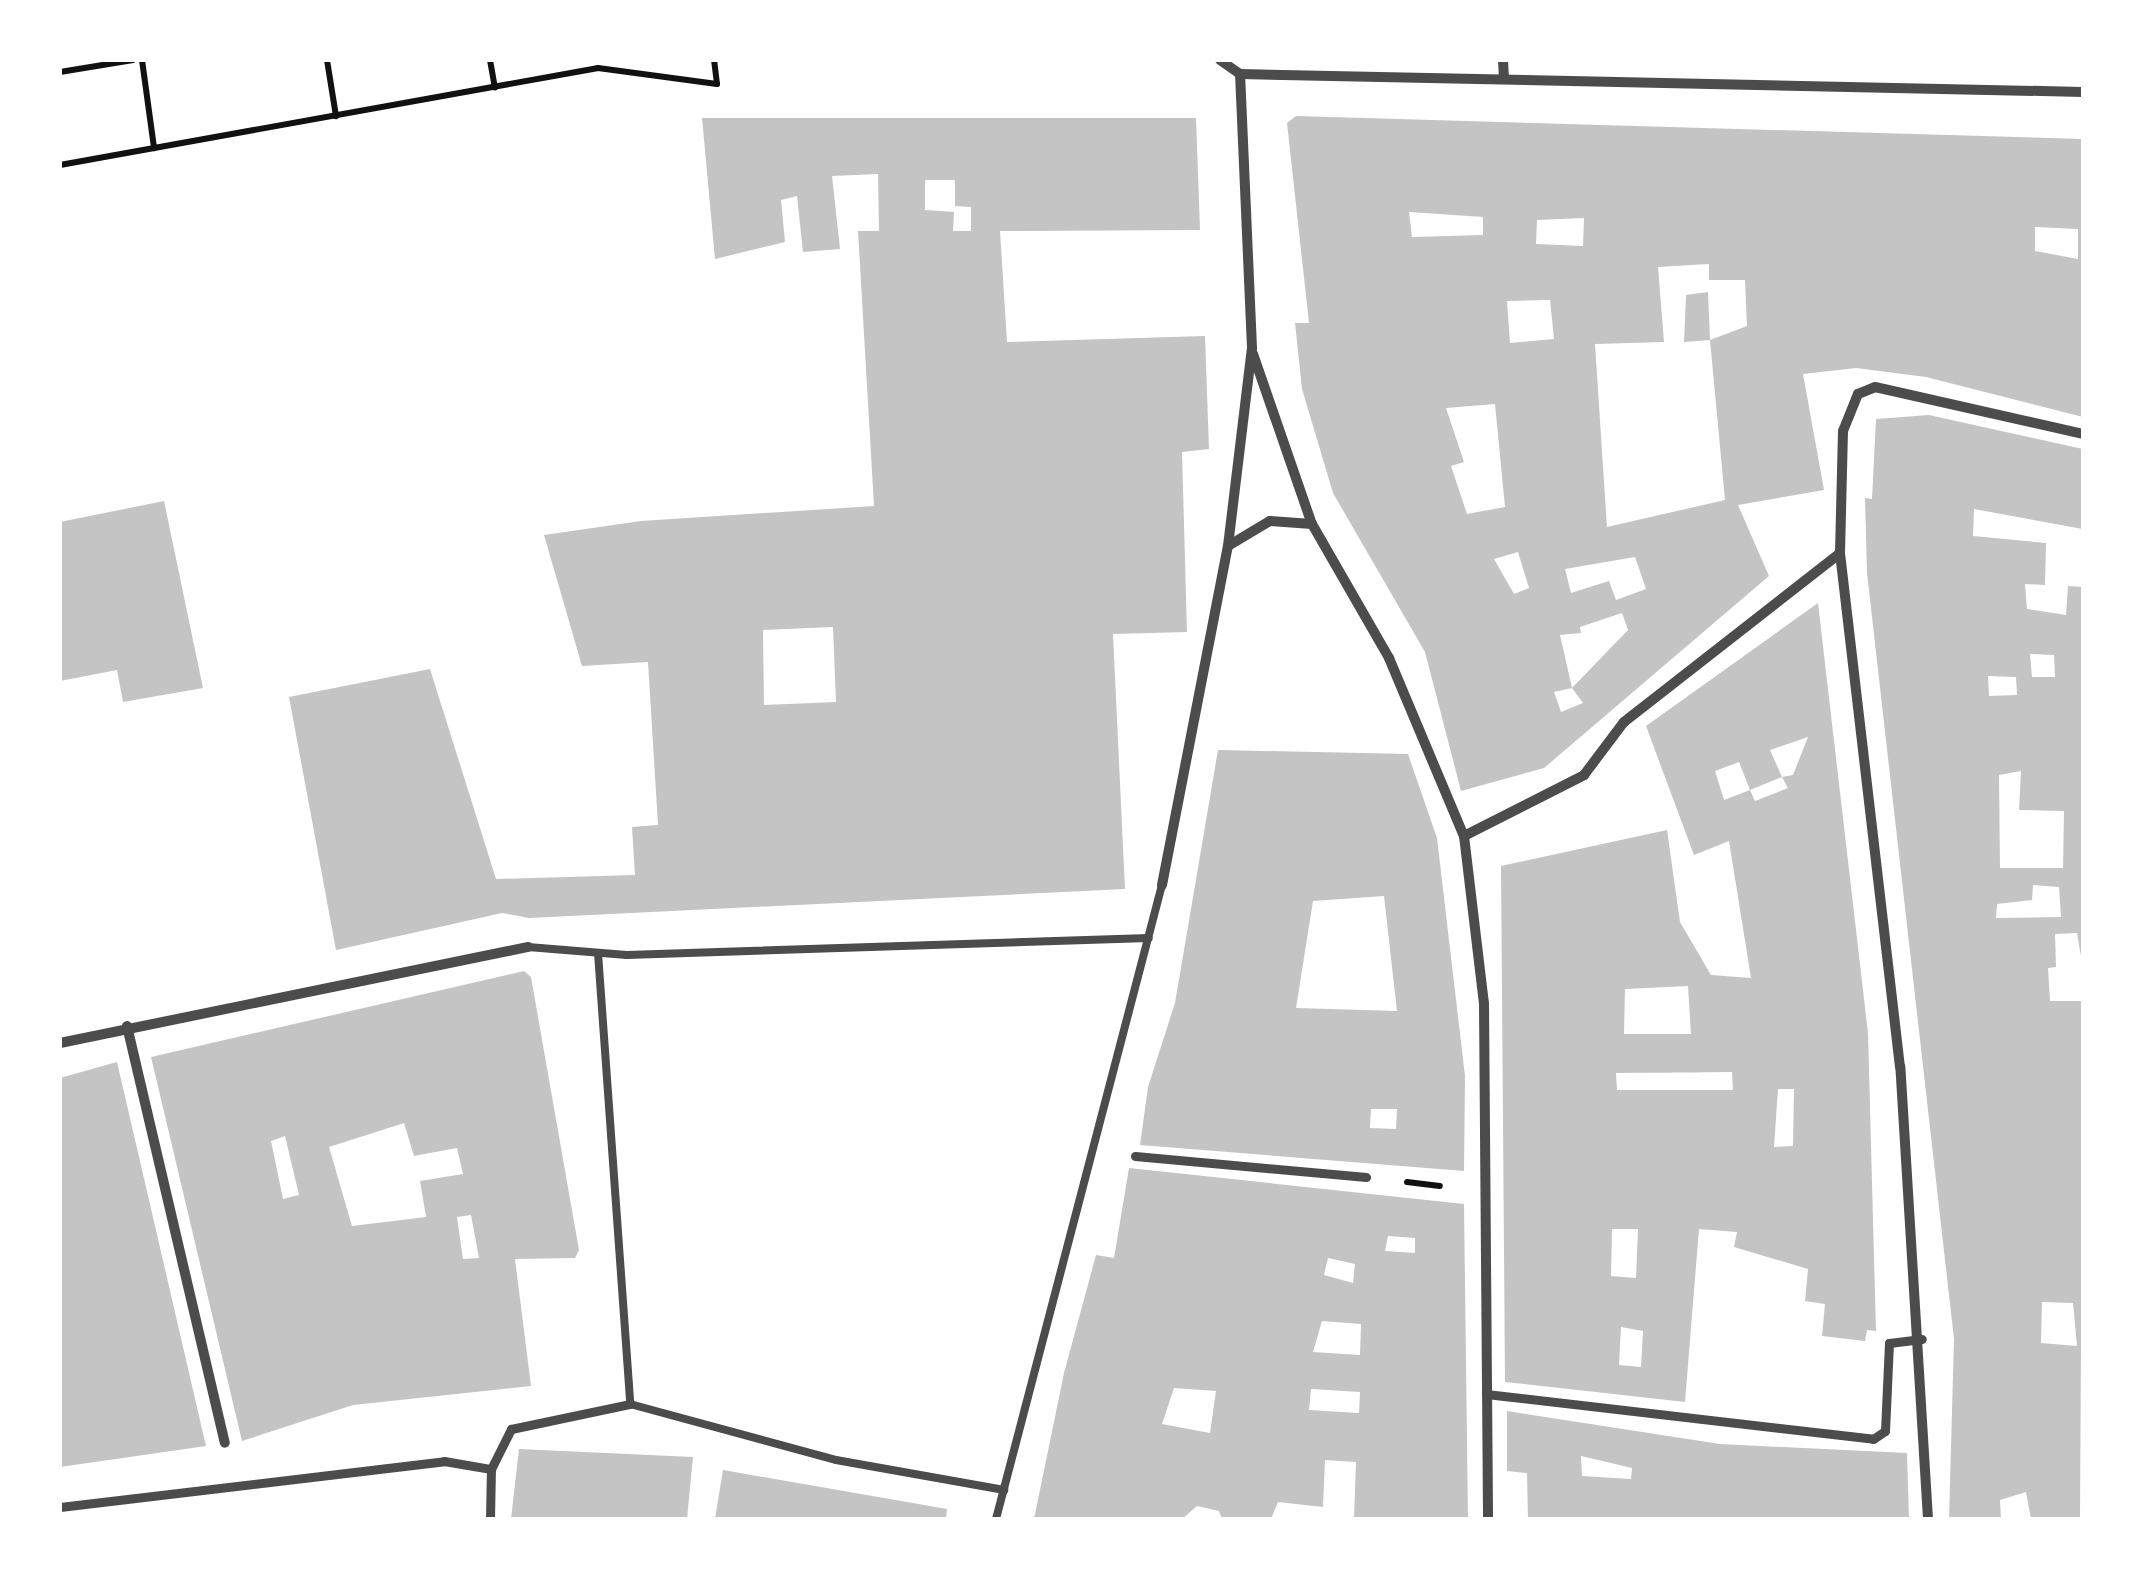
<!DOCTYPE html>
<style>
body{margin:0}
#map{position:relative;width:2143px;height:1579px;overflow:hidden;background:#fff;font-family:"Golos Text",sans-serif}
div>[style]{position:absolute}
.building>*{inset:0;background:#c4c4c4}
.path>*{height:6px;margin:-3px;padding:0 3px;transform-origin:3px;border-radius:3px;background:#111}
.service>*{height:8px;margin:-4px;padding:0 4px;transform-origin:4px;border-radius:4px;background:#4c4c4c}
.pedestrian>*{height:9px;margin:-4.5px;padding:0 4.5px;transform-origin:4.5px;border-radius:4.5px;background:#4c4c4c}
.minor>*{height:10px;margin:-5px;padding:0 5px;transform-origin:5px;border-radius:5px;background:#4c4c4c}
span{translate:-50% -50%;white-space:nowrap;text-align:center;line-height:1.15;-webkit-text-stroke:9px #fff;paint-order:stroke}
.frame{position:absolute;inset:0;border:62px solid #fff;pointer-events:none}
</style>
<div id="map">
<div class="building">
<i style="clip-path:polygon(evenodd,1296px 116px,2083px 139px,2083px 417px,1926px 377px,1856px 368px,1803px 374px,1824px 490px,1738px 505px,1769px 576px,1544px 768px,1461px 791px,1425px 652px,1333px 493px,1302px 389px,1295px 323px,1309px 323px,1287px 123px,1296px 116px,1409px 212px,1483px 217px,1483px 235px,1412px 237px,1409px 212px,1296px 116px,1584px 218px,1583px 246px,1536px 244px,1537px 220px,1584px 218px,1296px 116px,2035px 227px,2078px 229px,2078px 259px,2035px 251px,2035px 227px,1296px 116px,1709px 264px,1709px 280px,1745px 280px,1747px 326px,1710px 340px,1708px 292px,1686px 295px,1684px 342px,1710px 340px,1725px 500px,1607px 527px,1595px 344px,1664px 342px,1658px 267px,1709px 264px,1296px 116px,1550px 300px,1554px 339px,1510px 343px,1507px 301px,1550px 300px,1296px 116px,1495px 404px,1505px 507px,1467px 514px,1451px 466px,1464px 462px,1446px 408px,1495px 404px,1296px 116px,1518px 552px,1529px 588px,1514px 594px,1494px 559px,1518px 552px,1296px 116px,1635px 557px,1646px 589px,1616px 600px,1609px 581px,1571px 593px,1565px 569px,1635px 557px,1296px 116px,1622px 613px,1628px 630px,1572px 688px,1560px 635px,1581px 633px,1580px 627px,1622px 613px,1296px 116px,1572px 688px,1583px 703px,1561px 712px,1554px 692px,1572px 688px)"></i>
<i style="clip-path:polygon(evenodd,702px 118px,1196px 118px,1200px 230px,1000px 231px,1007px 342px,1205px 336px,1209px 449px,1182px 452px,1187px 632px,1113px 634px,1125px 889px,529px 918px,502px 913px,336px 950px,289px 697px,430px 669px,496px 879px,635px 875px,632px 827px,658px 825px,648px 662px,582px 666px,544px 535px,641px 521px,874px 506px,858px 231px,879px 231px,878px 174px,832px 176px,840px 249px,803px 252px,797px 196px,781px 200px,785px 242px,715px 259px,702px 118px,925px 180px,955px 180px,955px 206px,971px 207px,971px 231px,953px 231px,954px 212px,925px 210px,925px 180px,702px 118px,833px 627px,836px 702px,764px 705px,763px 630px,833px 627px)"></i>
<i style="clip-path:polygon(evenodd,1929px 415px,2083px 449px,2083px 529px,1974px 509px,1973px 536px,2046px 543px,2045px 585px,2025px 584px,2027px 609px,2066px 615px,2068px 586px,2083px 587px,2083px 968px,2077px 933px,2055px 934px,2056px 967px,2048px 968px,2050px 1001px,2083px 1001px,2080px 1519px,2031px 1519px,2026px 1492px,2000px 1500px,2001px 1519px,1949px 1519px,1954px 1339px,1867px 573px,1865px 498px,1872px 499px,1876px 419px,1929px 415px,2030px 654px,2054px 655px,2055px 677px,2032px 677px,2030px 654px,1929px 415px,1988px 676px,2016px 677px,2017px 695px,1989px 696px,1988px 676px,1929px 415px,2021px 771px,2019px 810px,2064px 811px,2063px 868px,2000px 868px,1999px 775px,2021px 771px,1929px 415px,2033px 885px,2059px 887px,2061px 917px,1996px 918px,1997px 904px,2032px 900px,2033px 885px,1929px 415px,2042px 1302px,2073px 1303px,2077px 1346px,2041px 1343px,2042px 1302px)"></i>
<i style="clip-path:polygon(164px 501px,203px 688px,123px 702px,117px 670px,60px 681px,60px 522px)"></i>
<i style="clip-path:polygon(evenodd,1818px 603px,1868px 1033px,1876px 1331px,1867px 1330px,1865px 1341px,1822px 1336px,1825px 1304px,1805px 1301px,1808px 1269px,1734px 1247px,1737px 1232px,1699px 1229px,1685px 1402px,1505px 1382px,1501px 866px,1667px 830px,1680px 922px,1711px 975px,1751px 978px,1729px 841px,1694px 855px,1646px 726px,1818px 603px,1808px 737px,1793px 775px,1782px 777px,1788px 788px,1755px 801px,1750px 790px,1724px 800px,1715px 771px,1739px 762px,1750px 790px,1782px 777px,1770px 750px,1808px 737px,1818px 603px,1688px 986px,1691px 1034px,1624px 1034px,1625px 989px,1688px 986px,1818px 603px,1732px 1072px,1733px 1090px,1617px 1090px,1616px 1073px,1732px 1072px,1818px 603px,1778px 1089px,1794px 1089px,1793px 1146px,1774px 1147px,1778px 1089px,1818px 603px,1612px 1229px,1638px 1229px,1636px 1278px,1611px 1276px,1612px 1229px,1818px 603px,1621px 1327px,1643px 1331px,1641px 1367px,1619px 1365px,1621px 1327px)"></i>
<i style="clip-path:polygon(evenodd,1218px 750px,1408px 754px,1437px 838px,1465px 1076px,1464px 1171px,1140px 1145px,1148px 1087px,1175px 1003px,1218px 750px,1384px 896px,1397px 1011px,1296px 1008px,1313px 901px,1384px 896px,1218px 750px,1371px 1109px,1397px 1109px,1396px 1129px,1370px 1128px,1371px 1109px)"></i>
<i style="clip-path:polygon(evenodd,524px 971px,531px 977px,579px 1250px,575px 1258px,515px 1259px,531px 1386px,353px 1405px,242px 1441px,151px 1057px,524px 971px,404px 1123px,414px 1156px,457px 1148px,463px 1174px,420px 1181px,426px 1217px,352px 1226px,329px 1147px,404px 1123px,524px 971px,285px 1136px,299px 1195px,283px 1199px,271px 1141px,285px 1136px,524px 971px,471px 1215px,479px 1258px,463px 1259px,457px 1217px,471px 1215px)"></i>
<i style="clip-path:polygon(117px 1062px,206px 1446px,60px 1467px,60px 1078px)"></i>
<i style="clip-path:polygon(evenodd,1129px 1168px,1464px 1204px,1468px 1519px,1354px 1519px,1356px 1462px,1325px 1460px,1323px 1507px,1278px 1502px,1271px 1519px,1222px 1519px,1219px 1511px,1197px 1506px,1182px 1519px,1034px 1519px,1064px 1373px,1096px 1255px,1114px 1258px,1129px 1168px,1388px 1236px,1415px 1238px,1415px 1253px,1385px 1251px,1388px 1236px,1129px 1168px,1328px 1258px,1355px 1264px,1353px 1283px,1324px 1275px,1328px 1258px,1129px 1168px,1322px 1321px,1361px 1324px,1360px 1355px,1313px 1352px,1322px 1321px,1129px 1168px,1174px 1388px,1216px 1391px,1210px 1433px,1162px 1424px,1174px 1388px,1129px 1168px,1311px 1389px,1360px 1392px,1359px 1413px,1309px 1410px,1311px 1389px)"></i>
<i style="clip-path:polygon(evenodd,1507px 1411px,1720px 1444px,1907px 1453px,1909px 1519px,1528px 1519px,1527px 1473px,1507px 1471px,1507px 1411px,1581px 1456px,1632px 1468px,1631px 1479px,1582px 1476px,1581px 1456px)"></i>
<i style="clip-path:polygon(519px 1449px,693px 1457px,687px 1519px,511px 1519px)"></i>
<i style="clip-path:polygon(723px 1470px,947px 1509px,946px 1519px,715px 1519px)"></i>
</div>
<div class="path">
<i style="left:142px;top:60px;width:89px;rotate:82.2deg"></i>
<i style="left:327px;top:60px;width:57px;rotate:80.9deg"></i>
<i style="left:490px;top:60px;width:28px;rotate:80deg"></i>
<i style="left:60px;top:72px;width:74px;rotate:-9.3deg"></i>
<i style="left:60px;top:165px;width:547px;rotate:-10.22deg"></i>
<i style="left:598px;top:68px;width:120px;rotate:7.7deg"></i>
<i style="left:717px;top:84px;width:24px;rotate:-97deg"></i>
<i style="left:1407px;top:1182px;width:33px;rotate:7deg"></i>
</div>
<div class="service">
<i style="left:528px;top:947px;width:99px;rotate:4.6deg"></i>
<i style="left:627px;top:955px;width:522px;rotate:-1.87deg"></i>
<i style="left:598px;top:953px;width:452px;rotate:85.9deg"></i>
<i style="left:630px;top:1404px;width:213px;rotate:15.2deg"></i>
<i style="left:836px;top:1460px;width:171px;rotate:10.1deg"></i>
<i style="left:996px;top:1519px;width:655px;rotate:-75.33deg"></i>
</div>
<div class="pedestrian">
<i style="left:1135px;top:1156px;width:232px;rotate:5.2deg"></i>
<i style="left:1486px;top:1394px;width:390px;rotate:6.6deg"></i>
<i style="left:1873px;top:1439px;width:14px;rotate:-34deg"></i>
<i style="left:1885px;top:1431px;width:88px;rotate:-87.4deg"></i>
<i style="left:1889px;top:1343px;width:33px;rotate:-7deg"></i>
<i style="left:60px;top:1507px;width:387px;rotate:-6.8deg"></i>
<i style="left:444px;top:1461px;width:48px;rotate:9.7deg"></i>
<i style="left:490px;top:1519px;width:50px;rotate:-88.9deg"></i>
<i style="left:491px;top:1469px;width:45px;rotate:-63.4deg"></i>
<i style="left:511px;top:1429px;width:122px;rotate:-11.9deg"></i>
</div>
<div class="minor">
<i style="left:1220px;top:60px;width:24px;rotate:35deg"></i>
<i style="left:1503px;top:60px;width:17px;rotate:87deg"></i>
<i style="left:1240px;top:74px;width:843px;rotate:1.22deg"></i>
<i style="left:1253px;top:354px;width:180px;rotate:70.9deg"></i>
<i style="left:1228px;top:546px;width:49px;rotate:-30.8deg"></i>
<i style="left:1270px;top:521px;width:42px;rotate:4.1deg"></i>
<i style="left:1312px;top:524px;width:155px;rotate:60.1deg"></i>
<i style="left:1389px;top:658px;width:193px;rotate:67.2deg"></i>
<i style="left:1464px;top:836px;width:169px;rotate:83.2deg"></i>
<i style="left:1484px;top:1004px;width:515px;rotate:89.55deg"></i>
<i style="left:1464px;top:836px;width:135px;rotate:-26.9deg"></i>
<i style="left:1584px;top:775px;width:66px;rotate:-53deg"></i>
<i style="left:1624px;top:722px;width:274px;rotate:-38deg"></i>
<i style="left:1162px;top:885px;width:345px;rotate:-79deg"></i>
<i style="left:1228px;top:546px;width:199px;rotate:-83.1deg"></i>
<i style="left:1252px;top:348px;width:274px;rotate:-92.5deg"></i>
<i style="left:127px;top:1026px;width:428px;rotate:76.8deg"></i>
<i style="left:60px;top:1043px;width:478px;rotate:-11.6deg"></i>
<i style="left:1928px;top:1519px;width:453px;rotate:-93.5deg"></i>
<i style="left:1900px;top:1067px;width:517px;rotate:-96.66deg"></i>
<i style="left:1840px;top:553px;width:122px;rotate:-88.6deg"></i>
<i style="left:1843px;top:431px;width:40px;rotate:-68deg"></i>
<i style="left:1858px;top:394px;width:18px;rotate:-22deg"></i>
<i style="left:1875px;top:387px;width:213px;rotate:12.7deg"></i>
</div>
<div class="frame"></div>
</div>
